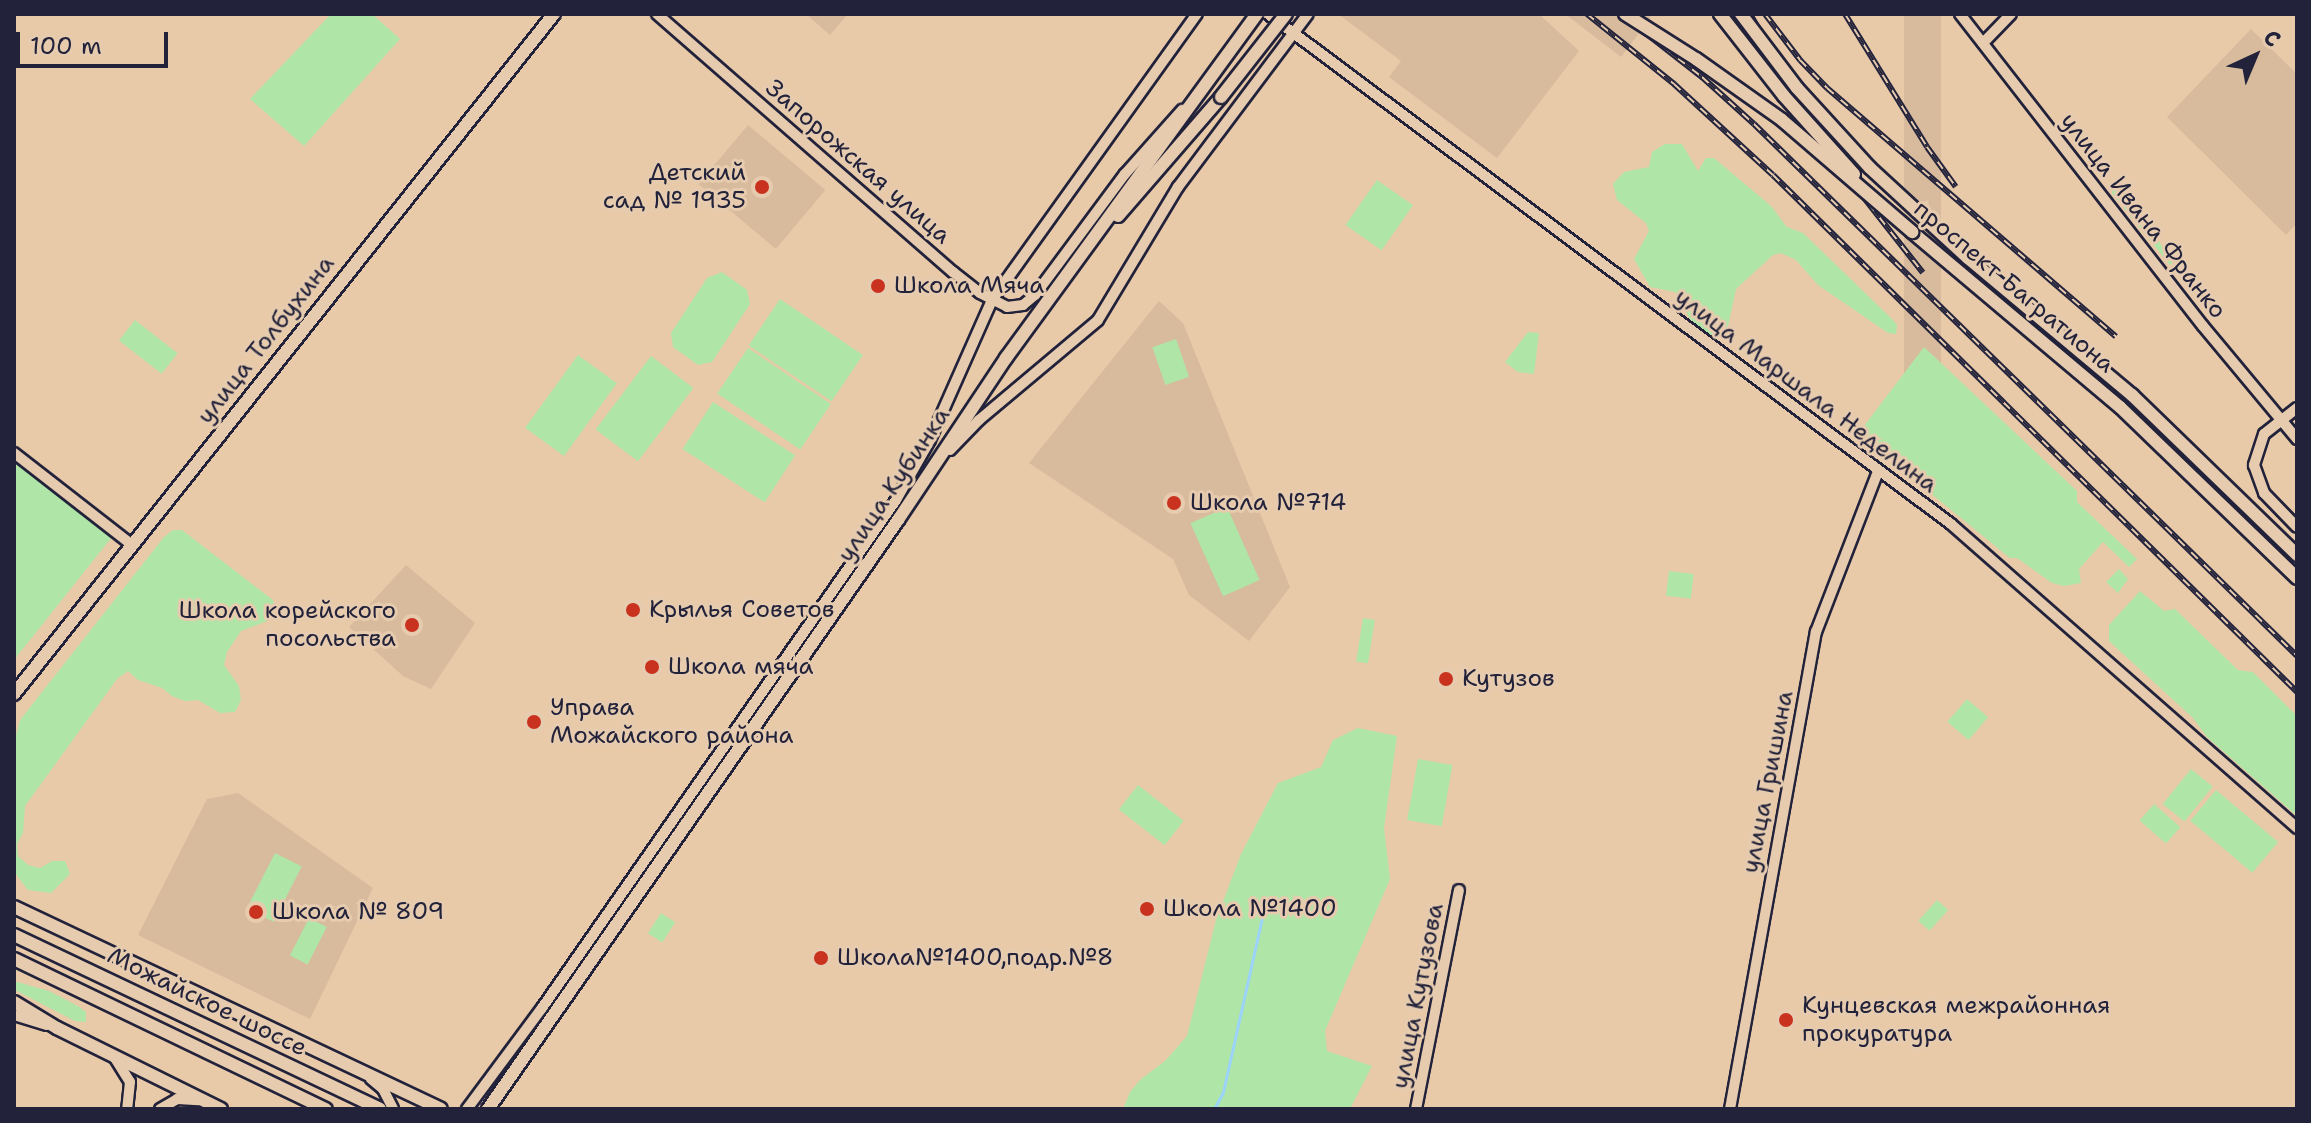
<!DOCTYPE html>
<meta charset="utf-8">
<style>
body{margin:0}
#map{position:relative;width:2311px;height:1123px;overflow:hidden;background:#e8caa9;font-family:"Shantell Sans",sans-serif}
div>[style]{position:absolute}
.built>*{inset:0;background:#d8bb9d;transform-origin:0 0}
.green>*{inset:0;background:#afe5a7;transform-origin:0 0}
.stream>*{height:3px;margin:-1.5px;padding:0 1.5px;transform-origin:1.5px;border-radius:1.5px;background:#9cd3fb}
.roads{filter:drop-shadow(2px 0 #22223b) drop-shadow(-2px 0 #22223b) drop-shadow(0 2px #22223b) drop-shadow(0 -2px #22223b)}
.minor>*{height:10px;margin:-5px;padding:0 5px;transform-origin:5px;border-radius:5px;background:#e6cbae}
.major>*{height:12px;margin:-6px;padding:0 6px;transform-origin:6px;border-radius:6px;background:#e6cbae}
.rail>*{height:6px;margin-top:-3px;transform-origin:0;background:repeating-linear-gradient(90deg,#e6cbae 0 9px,#22223b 0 18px);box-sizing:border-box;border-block:2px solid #22223b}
.bridges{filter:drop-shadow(2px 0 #22223b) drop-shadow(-2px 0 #22223b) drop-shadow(0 2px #22223b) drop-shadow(0 -2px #22223b)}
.major-bridge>*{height:12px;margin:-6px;padding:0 6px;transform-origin:6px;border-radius:6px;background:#e6cbae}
.dots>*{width:22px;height:22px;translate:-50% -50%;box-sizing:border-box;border:4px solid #e6cbae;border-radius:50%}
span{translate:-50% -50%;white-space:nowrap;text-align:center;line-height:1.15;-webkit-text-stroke:6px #e6cbae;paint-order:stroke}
.street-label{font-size:24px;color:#22223b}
.poi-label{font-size:24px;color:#22223b}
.right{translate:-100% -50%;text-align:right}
.left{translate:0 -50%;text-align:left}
.frame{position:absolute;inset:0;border:16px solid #22223b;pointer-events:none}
.north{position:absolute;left:2215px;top:16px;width:80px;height:80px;-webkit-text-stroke:6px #e6cbae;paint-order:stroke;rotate:44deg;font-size:22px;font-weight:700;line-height:32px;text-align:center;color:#22223b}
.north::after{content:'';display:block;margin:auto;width:28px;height:36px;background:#22223b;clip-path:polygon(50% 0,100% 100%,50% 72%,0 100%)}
.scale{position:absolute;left:16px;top:32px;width:152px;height:36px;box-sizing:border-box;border:4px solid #22223b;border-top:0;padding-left:10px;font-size:24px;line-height:28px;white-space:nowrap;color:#22223b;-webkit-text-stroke:6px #e6cbae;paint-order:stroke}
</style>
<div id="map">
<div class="built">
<i style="clip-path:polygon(806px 14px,848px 14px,830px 35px)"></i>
<i style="clip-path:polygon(1338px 14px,1539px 14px,1579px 51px,1497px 158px,1389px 77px,1401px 61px)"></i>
<i style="clip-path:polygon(1565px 14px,1648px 14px,1651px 17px,1621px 57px)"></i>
<i style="left:1904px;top:14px;width:37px;height:450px"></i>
<i style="clip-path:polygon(2251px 29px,2297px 74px,2297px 223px,2286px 235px,2167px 117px)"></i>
<i style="left:748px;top:125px;width:101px;height:77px;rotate:40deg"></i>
<i style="clip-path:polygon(1159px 301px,1183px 323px,1290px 587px,1249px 641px,1189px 595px,1173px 559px,1029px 463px)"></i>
<i style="clip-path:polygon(406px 565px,475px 623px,431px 689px,403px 676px,349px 627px)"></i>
<i style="clip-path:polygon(238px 793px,373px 888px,310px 1019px,138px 935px,207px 799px)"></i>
</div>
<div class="green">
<i style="clip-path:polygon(331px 14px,372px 14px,400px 39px,304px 146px,250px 99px)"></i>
<i style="clip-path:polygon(1665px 144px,1682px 144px,1698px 171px,1706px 158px,1714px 158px,1771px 206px,1787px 227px,1803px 233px,1892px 319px,1897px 325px,1896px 334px,1888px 333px,1818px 285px,1796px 260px,1781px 253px,1773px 255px,1736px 289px,1727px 331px,1721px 336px,1713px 337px,1690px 319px,1675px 292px,1650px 287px,1634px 259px,1649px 231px,1646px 223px,1617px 200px,1613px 184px,1624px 172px,1649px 167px,1652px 152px)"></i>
<i style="left:1377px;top:180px;width:44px;height:55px;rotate:35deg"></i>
<i style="clip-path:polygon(2113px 184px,2174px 261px,2170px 265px,2112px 193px)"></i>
<i style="clip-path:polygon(722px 272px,747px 290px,750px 304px,712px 362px,698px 365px,673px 347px,671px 333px,707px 278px)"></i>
<i style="left:780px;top:299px;width:100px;height:56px;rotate:34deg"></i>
<i style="left:135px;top:320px;width:54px;height:26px;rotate:38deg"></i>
<i style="clip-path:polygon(1528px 332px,1539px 333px,1534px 374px,1518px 372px,1505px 362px)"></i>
<i style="left:1176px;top:339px;width:40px;height:25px;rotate:71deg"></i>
<i style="clip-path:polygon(1924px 347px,2077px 491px,2077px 502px,2137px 559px,2129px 567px,2103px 542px,2079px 569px,2081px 583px,2064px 586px,2052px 583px,2017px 558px,2010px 558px,1858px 434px)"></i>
<i style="left:748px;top:348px;width:100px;height:55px;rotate:34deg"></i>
<i style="left:578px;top:355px;width:48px;height:90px;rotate:36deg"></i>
<i style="left:651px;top:356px;width:53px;height:92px;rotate:37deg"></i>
<i style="left:713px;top:402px;width:98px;height:56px;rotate:33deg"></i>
<i style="clip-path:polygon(14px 459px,112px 537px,14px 660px)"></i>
<i style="left:1227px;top:507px;width:80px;height:40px;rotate:66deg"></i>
<i style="clip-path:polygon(173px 530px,182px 530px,273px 600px,276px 612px,267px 621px,241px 631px,227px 652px,224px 665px,239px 686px,241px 700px,235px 712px,220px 713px,198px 700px,185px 701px,172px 696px,162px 688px,138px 680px,128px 671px,117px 679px,25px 806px,23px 833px,17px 844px,18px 856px,28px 865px,40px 868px,52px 861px,65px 861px,70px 874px,51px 893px,28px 890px,14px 872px,14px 743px,20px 720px,164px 537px)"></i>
<i style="clip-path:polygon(2119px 569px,2128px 579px,2118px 593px,2106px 582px)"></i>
<i style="left:1669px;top:571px;width:25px;height:25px;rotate:7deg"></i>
<i style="clip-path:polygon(2140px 591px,2164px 611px,2175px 609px,2238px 670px,2253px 672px,2297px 716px,2297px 816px,2207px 737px,2193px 718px,2109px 641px,2109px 625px)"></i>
<i style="left:1363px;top:618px;width:12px;height:44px;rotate:9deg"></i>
<i style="left:1967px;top:699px;width:28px;height:30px;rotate:41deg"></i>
<i style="clip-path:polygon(1358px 728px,1397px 736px,1384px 828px,1390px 879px,1325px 1031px,1327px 1051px,1372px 1066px,1350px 1109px,1123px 1109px,1130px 1092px,1141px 1079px,1165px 1061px,1187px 1036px,1216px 920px,1241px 854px,1278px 783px,1321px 767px,1333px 740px)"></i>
<i style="left:1418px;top:759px;width:35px;height:62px;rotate:10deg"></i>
<i style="left:2191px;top:769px;width:28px;height:45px;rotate:39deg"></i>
<i style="left:1138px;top:785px;width:58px;height:31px;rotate:38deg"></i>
<i style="left:2216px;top:790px;width:81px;height:40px;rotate:40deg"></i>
<i style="left:2154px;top:804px;width:35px;height:22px;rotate:41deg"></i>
<i style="left:275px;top:853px;width:30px;height:62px;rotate:27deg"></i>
<i style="left:1937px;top:900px;width:15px;height:28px;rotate:42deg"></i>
<i style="left:661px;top:913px;width:17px;height:24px;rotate:33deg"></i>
<i style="left:309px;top:918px;width:20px;height:42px;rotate:27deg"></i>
<i style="clip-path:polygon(14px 981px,49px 991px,78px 1006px,86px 1012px,86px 1022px,75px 1021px,15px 990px)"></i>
</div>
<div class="stream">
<i style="left:1214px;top:1109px;width:19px;rotate:-62deg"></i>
<i style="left:1223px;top:1092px;width:178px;rotate:-77.4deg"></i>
</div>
<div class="roads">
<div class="minor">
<i style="left:657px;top:14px;width:393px;rotate:41.1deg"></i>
<i style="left:953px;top:272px;width:34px;rotate:38deg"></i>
<i style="left:980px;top:293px;width:30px;rotate:27deg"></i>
<i style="left:1007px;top:307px;width:16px;rotate:-7deg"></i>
<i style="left:1023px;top:305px;width:16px;rotate:-40deg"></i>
<i style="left:1035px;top:295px;width:151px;rotate:-53.4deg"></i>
<i style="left:1125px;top:174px;width:86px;rotate:-48.3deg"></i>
<i style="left:1268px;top:14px;width:852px;rotate:36.75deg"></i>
<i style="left:1951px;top:524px;width:461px;rotate:41.3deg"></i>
<i style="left:1960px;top:14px;width:395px;rotate:52.1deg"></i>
<i style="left:2203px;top:326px;width:147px;rotate:50.2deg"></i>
<i style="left:1983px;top:43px;width:40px;rotate:-46deg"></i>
<i style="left:2297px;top:408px;width:42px;rotate:141.8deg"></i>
<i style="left:2264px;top:434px;width:33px;rotate:108deg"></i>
<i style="left:2254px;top:465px;width:30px;rotate:70deg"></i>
<i style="left:2264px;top:493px;width:47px;rotate:45.9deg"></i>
<i style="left:950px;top:450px;width:42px;rotate:-46deg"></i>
<i style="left:979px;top:420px;width:155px;rotate:-40deg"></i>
<i style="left:1098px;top:320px;width:155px;rotate:-59deg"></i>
<i style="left:1178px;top:187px;width:216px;rotate:-53.1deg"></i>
<i style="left:14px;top:453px;width:148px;rotate:37.9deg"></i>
<i style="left:14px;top:1015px;width:34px;rotate:17deg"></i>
<i style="left:115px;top:1058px;width:28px;rotate:58deg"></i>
<i style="left:130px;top:1082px;width:27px;rotate:96deg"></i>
<i style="left:371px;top:1079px;width:16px;rotate:40deg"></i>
<i style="left:383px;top:1089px;width:22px;rotate:63deg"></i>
<i style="left:160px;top:1109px;width:20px;rotate:-30deg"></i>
<i style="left:177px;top:1099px;width:22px;rotate:3deg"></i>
<i style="left:467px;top:1109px;width:126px;rotate:-53.4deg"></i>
<i style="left:542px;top:1008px;width:619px;rotate:-55.13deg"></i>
<i style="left:896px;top:500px;width:69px;rotate:-60.5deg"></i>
<i style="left:930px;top:440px;width:153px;rotate:-66.1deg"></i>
<i style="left:992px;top:300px;width:352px;rotate:-54.4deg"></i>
<i style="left:1416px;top:1109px;width:223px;rotate:-78.9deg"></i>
<i style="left:1730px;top:1109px;width:485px;rotate:-79.8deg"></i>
<i style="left:1816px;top:632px;width:173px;rotate:-68.9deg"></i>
</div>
<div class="major">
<i style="left:1118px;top:216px;width:157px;rotate:-49.1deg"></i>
<i style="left:1912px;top:232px;width:272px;rotate:40.1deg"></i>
<i style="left:2120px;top:407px;width:246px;rotate:44deg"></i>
<i style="left:14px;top:694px;width:868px;rotate:-51.55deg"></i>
<i style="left:14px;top:907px;width:472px;rotate:25.3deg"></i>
<i style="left:14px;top:935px;width:405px;rotate:25.4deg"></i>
<i style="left:14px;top:959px;width:346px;rotate:25.7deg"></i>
<i style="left:14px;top:1002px;width:50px;rotate:31.2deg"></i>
<i style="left:57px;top:1028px;width:183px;rotate:26.3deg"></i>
<i style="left:488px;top:1109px;width:718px;rotate:-55.16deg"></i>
<i style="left:898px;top:520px;width:195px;rotate:-56.3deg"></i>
<i style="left:1006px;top:358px;width:426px;rotate:-53.9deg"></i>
</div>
</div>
<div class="rail">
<i style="left:1587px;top:14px;width:112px;rotate:38.8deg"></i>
<i style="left:1674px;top:84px;width:134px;rotate:42.6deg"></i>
<i style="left:1773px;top:175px;width:736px;rotate:44.61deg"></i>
<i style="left:1621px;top:14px;width:103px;rotate:37.9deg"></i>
<i style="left:1702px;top:77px;width:70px;rotate:42.1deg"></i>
<i style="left:1754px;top:124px;width:760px;rotate:44.41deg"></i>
<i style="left:1750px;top:14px;width:170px;rotate:60deg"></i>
<i style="left:1835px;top:161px;width:142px;rotate:51.8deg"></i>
<i style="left:1765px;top:14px;width:58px;rotate:52.7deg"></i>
<i style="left:1800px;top:60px;width:39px;rotate:46deg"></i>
<i style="left:1827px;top:88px;width:381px;rotate:40.7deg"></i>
<i style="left:1845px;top:14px;width:156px;rotate:58.3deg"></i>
<i style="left:1927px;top:147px;width:49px;rotate:54.1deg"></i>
</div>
<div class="bridges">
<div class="major-bridge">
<i style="left:1625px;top:14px;width:84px;rotate:32.4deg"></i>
<i style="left:1696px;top:59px;width:105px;rotate:35.3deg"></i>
<i style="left:1782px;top:120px;width:172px;rotate:40.7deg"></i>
<i style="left:1720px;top:14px;width:104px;rotate:52deg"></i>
<i style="left:1784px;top:96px;width:105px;rotate:48.1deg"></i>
<i style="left:1741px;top:14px;width:93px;rotate:52.9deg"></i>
<i style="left:1797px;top:88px;width:108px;rotate:47.6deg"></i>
<i style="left:1870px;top:168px;width:133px;rotate:42.6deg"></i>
<i style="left:1968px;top:258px;width:214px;rotate:39.9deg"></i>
<i style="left:2132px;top:395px;width:230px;rotate:44.1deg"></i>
<i style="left:1221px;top:97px;width:105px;rotate:-51.9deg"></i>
</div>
</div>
<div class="dots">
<i style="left:762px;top:187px;background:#c8321e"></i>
<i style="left:878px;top:286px;background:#c8321e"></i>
<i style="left:1174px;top:503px;background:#c8321e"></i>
<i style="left:633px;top:610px;background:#c8321e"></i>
<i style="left:412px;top:625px;background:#c8321e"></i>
<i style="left:652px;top:667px;background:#c8321e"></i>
<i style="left:1446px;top:679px;background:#c8321e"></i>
<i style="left:534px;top:722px;background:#c8321e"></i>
<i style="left:1147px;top:909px;background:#c8321e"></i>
<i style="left:256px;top:912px;background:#c8321e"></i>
<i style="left:821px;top:958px;background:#c8321e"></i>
<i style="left:1786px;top:1020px;background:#c8321e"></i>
</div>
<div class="street-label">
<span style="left:858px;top:162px;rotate:41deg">Запорожская улица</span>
<span style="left:2143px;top:216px;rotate:52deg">улица Ивана Франко</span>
<span style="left:2014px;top:287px;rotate:40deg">проспект Багратиона</span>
<span style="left:266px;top:340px;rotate:-52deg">улица Толбухина</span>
<span style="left:1806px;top:391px;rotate:37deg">улица Маршала Неделина</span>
<span style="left:894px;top:485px;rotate:-56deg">улица Кубинка</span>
<span style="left:1768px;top:782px;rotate:-79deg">улица Гришина</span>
<span style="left:1418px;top:996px;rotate:-79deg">улица Кутузова</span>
<span style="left:207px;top:1002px;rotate:26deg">Можайское шоссе</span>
</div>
<div class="poi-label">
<span class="right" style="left:746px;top:187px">Детский<br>сад № 1935</span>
<span class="left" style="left:894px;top:286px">Школа Мяча</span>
<span class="left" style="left:1190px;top:503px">Школа №714</span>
<span class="left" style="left:649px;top:610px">Крылья Советов</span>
<span class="right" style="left:396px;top:625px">Школа корейского<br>посольства</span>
<span class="left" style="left:668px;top:667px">Школа мяча</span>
<span class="left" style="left:1462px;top:679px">Кутузов</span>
<span class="left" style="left:550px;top:722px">Управа<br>Можайского района</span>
<span class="left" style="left:1163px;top:909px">Школа №1400</span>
<span class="left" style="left:272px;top:912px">Школа № 809</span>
<span class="left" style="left:837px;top:958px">Школа№1400,подр.№8</span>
<span class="left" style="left:1802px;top:1020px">Кунцевская межрайонная<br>прокуратура</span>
</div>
<div class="frame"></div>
<div class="north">С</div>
<div class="scale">100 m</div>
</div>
